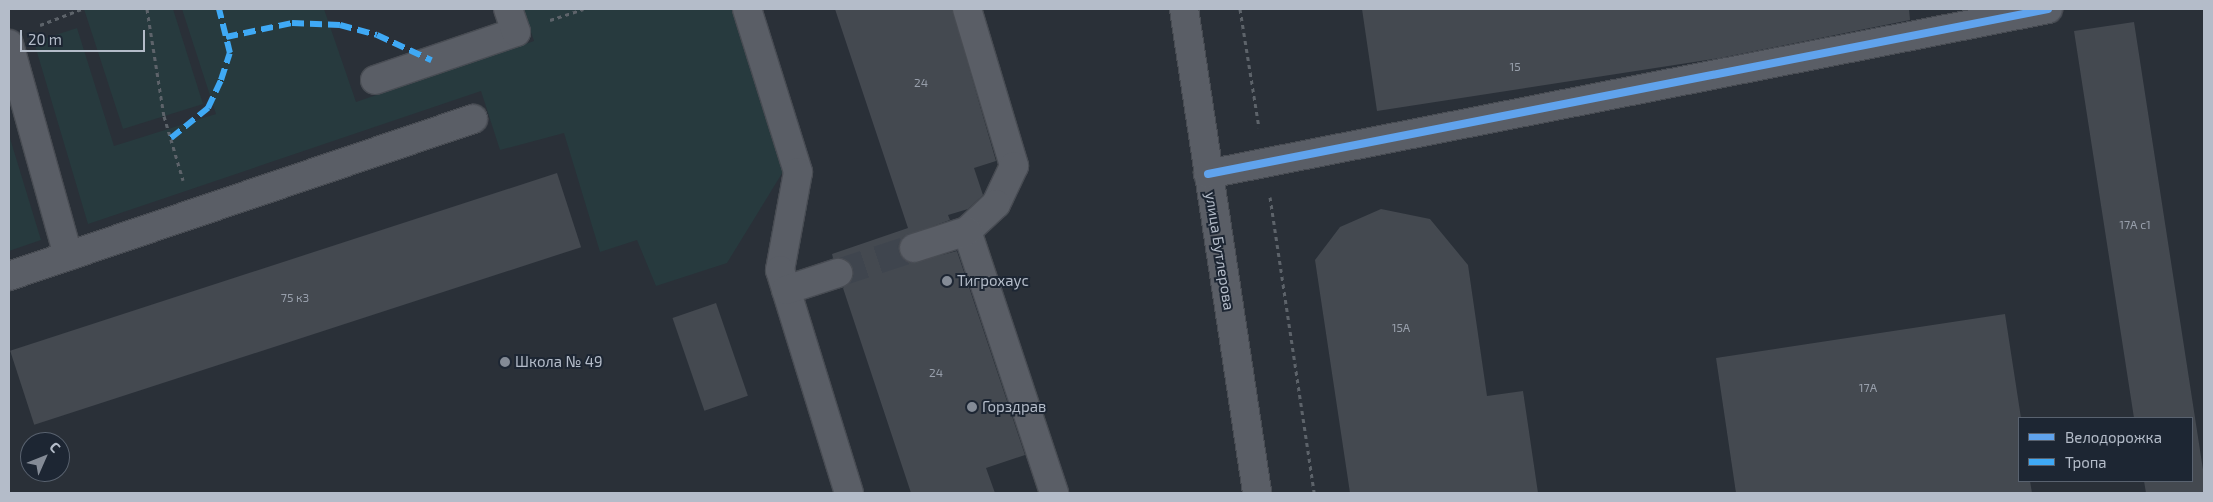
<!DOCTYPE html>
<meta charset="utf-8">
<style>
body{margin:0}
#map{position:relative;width:2213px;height:502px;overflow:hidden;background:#2a3038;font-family:"Exo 2",sans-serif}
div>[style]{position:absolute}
.green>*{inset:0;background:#273a3e}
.building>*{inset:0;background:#444950;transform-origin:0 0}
.minor-tunnel>*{height:28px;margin-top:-14px;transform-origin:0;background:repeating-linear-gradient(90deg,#3f454e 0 28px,transparent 0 42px)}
.path>*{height:3px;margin-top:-1.5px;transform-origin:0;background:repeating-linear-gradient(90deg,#5d636a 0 4px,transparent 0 8px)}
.roads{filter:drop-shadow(1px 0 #484c53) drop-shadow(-1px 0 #484c53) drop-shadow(0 1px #484c53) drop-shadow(0 -1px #484c53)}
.minor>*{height:28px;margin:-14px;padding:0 14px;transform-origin:14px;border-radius:14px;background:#5a5e66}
.quiet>*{height:6px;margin-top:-3px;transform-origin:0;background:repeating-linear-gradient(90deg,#3fa9f5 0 12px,transparent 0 18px)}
.cycleway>*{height:8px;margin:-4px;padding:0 4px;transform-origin:4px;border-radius:4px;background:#60a3ed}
.dots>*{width:14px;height:14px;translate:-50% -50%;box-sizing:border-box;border:2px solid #1d2633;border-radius:50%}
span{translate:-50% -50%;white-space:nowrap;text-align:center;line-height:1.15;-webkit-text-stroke:4px #1d2633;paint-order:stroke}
.number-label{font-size:12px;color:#989fab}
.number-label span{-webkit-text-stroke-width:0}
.street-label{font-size:15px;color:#b4bcc9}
.poi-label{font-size:15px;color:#b4bcc9}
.left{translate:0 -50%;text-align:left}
.frame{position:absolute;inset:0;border:10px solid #b4bcc9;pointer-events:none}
.legend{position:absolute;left:2018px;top:417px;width:175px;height:65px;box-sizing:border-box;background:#1d2633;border:1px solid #59626f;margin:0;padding:6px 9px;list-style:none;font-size:15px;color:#b4bcc9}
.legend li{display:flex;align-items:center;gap:10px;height:25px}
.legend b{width:25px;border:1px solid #59626f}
.north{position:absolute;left:20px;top:432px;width:50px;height:50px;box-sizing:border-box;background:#1d2633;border:1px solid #59626f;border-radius:50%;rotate:46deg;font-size:14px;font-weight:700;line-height:20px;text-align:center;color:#b4bcc9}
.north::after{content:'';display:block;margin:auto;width:18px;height:22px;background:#848b96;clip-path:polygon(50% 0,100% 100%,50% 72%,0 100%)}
.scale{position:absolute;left:20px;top:30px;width:125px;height:22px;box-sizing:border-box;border:2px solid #b4bcc9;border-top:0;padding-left:6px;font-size:15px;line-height:18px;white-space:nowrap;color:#b4bcc9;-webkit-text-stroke:4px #1d2633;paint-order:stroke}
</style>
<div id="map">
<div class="green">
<i style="clip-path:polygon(84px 9px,173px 9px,203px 104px,123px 129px)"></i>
<i style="clip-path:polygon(182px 9px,324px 9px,356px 102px,534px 41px,523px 9px,733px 9px,784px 170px,727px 263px,656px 286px,637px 240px,600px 252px,564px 133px,500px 150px,481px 91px,88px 224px,34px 42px,77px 28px,114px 146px,216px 114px)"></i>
<i style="clip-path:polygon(9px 135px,41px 240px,9px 251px)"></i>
</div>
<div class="building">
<i style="clip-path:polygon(835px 9px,952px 9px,996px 161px,974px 168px,983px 195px,968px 209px,948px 215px,950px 220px,903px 237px,899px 252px,911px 263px,957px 251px,1025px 455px,986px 468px,995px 493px,911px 493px,843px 288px,853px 277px,853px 268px,842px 258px,833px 258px,832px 254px,908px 228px)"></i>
<i style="clip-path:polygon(1362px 9px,1909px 9px,1910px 20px,1720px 58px,1377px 111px)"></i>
<i style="clip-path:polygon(2134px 22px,2204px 476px,2204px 493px,2146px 493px,2144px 481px,2192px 481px,2192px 418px,2134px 418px,2074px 31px)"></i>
<i style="left:557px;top:173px;width:78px;height:575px;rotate:72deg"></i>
<i style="clip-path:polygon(1381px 209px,1430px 219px,1468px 265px,1487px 396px,1523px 391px,1538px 493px,1350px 493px,1315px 260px,1340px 227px)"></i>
<i style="left:716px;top:303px;width:98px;height:46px;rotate:71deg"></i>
<i style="clip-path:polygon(2005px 314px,2021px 418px,2019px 481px,2030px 481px,2032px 493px,1736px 493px,1716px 358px)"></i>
</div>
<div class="minor-tunnel">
<i style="left:838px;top:273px;width:80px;rotate:-18.2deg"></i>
</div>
<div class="path">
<i style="left:147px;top:9px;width:108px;rotate:81deg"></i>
<i style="left:164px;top:116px;width:67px;rotate:73.5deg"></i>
<i style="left:1240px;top:9px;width:120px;rotate:80.9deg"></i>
<i style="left:550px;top:20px;width:35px;rotate:-18deg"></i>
<i style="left:40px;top:25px;width:45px;rotate:-20.9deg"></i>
<i style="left:1270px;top:197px;width:299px;rotate:81.5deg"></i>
</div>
<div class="roads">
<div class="minor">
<i style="left:747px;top:9px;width:171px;rotate:72.6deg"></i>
<i style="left:798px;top:172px;width:100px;rotate:100.4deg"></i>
<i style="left:780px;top:270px;width:233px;rotate:72.8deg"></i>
<i style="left:967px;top:9px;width:164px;rotate:73.3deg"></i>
<i style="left:1014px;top:166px;width:42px;rotate:115.3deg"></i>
<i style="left:996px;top:204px;width:40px;rotate:137deg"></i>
<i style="left:967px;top:231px;width:276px;rotate:71.6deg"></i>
<i style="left:1184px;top:9px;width:489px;rotate:81.4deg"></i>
<i style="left:9px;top:44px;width:220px;rotate:74.4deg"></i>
<i style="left:375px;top:80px;width:149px;rotate:-18.8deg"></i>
<i style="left:516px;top:32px;width:24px;rotate:-109deg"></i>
<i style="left:1208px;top:174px;width:856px;rotate:-11.11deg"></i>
<i style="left:914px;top:248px;width:56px;rotate:-17.8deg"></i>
<i style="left:9px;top:276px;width:490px;rotate:-18.7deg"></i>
<i style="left:786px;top:290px;width:55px;rotate:-18.1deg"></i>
</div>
</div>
<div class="quiet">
<i style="left:226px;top:37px;width:67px;rotate:-12deg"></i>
<i style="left:292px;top:23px;width:48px;rotate:2.4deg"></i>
<i style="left:340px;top:25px;width:38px;rotate:15deg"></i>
<i style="left:377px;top:35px;width:60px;rotate:24.8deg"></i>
<i style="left:171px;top:138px;width:48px;rotate:-39deg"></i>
<i style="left:208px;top:108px;width:31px;rotate:-65deg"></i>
<i style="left:221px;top:80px;width:28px;rotate:-72deg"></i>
<i style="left:230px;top:53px;width:45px;rotate:-104deg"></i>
</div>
<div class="cycleway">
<i style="left:1208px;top:174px;width:856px;rotate:-11.11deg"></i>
</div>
<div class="dots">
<i style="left:947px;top:281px;background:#848b96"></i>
<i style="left:505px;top:362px;background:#848b96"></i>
<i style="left:972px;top:407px;background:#848b96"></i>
</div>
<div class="number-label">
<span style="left:1515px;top:67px">15</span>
<span style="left:921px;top:83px">24</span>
<span style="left:2135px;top:225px">17А с1</span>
<span style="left:295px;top:298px">75 к3</span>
<span style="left:1401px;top:328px">15А</span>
<span style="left:936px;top:373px">24</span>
<span style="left:1868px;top:388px">17А</span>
</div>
<div class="street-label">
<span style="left:1220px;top:251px;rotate:81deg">улица Бутлерова</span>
</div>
<div class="poi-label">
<span class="left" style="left:957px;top:281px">Тигрохаус</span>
<span class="left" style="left:515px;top:362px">Школа № 49</span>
<span class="left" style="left:982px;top:407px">Горздрав</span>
</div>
<div class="frame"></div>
<ul class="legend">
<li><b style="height:6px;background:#60a3ed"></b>Велодорожка</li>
<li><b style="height:6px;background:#3fa9f5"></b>Тропа</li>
</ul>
<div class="north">С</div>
<div class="scale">20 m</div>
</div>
